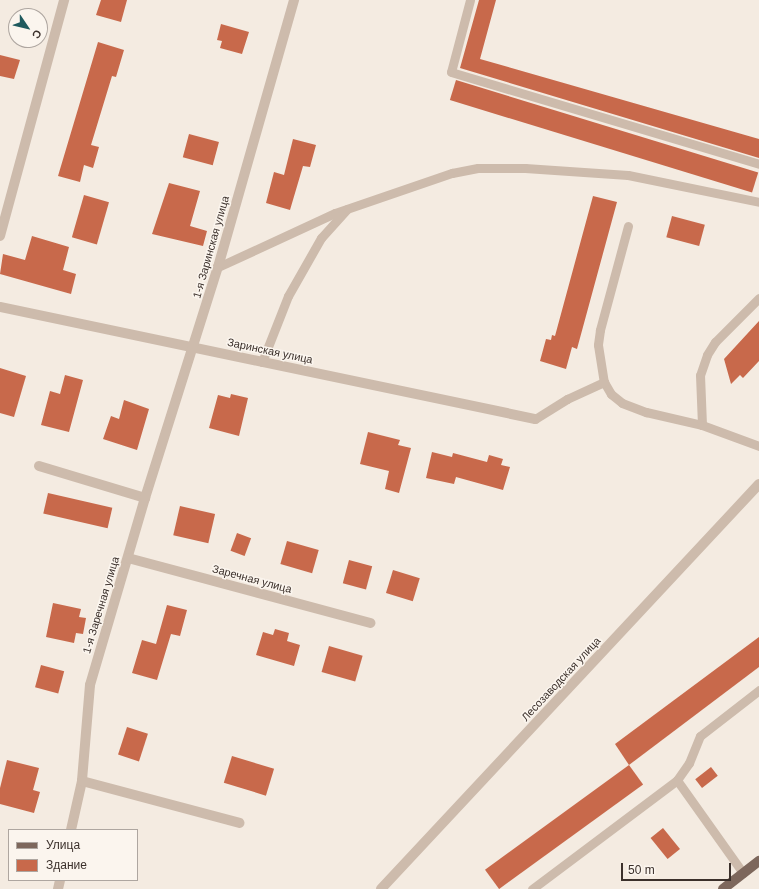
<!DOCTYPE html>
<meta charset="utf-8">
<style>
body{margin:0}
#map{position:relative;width:759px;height:889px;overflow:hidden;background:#f4ebe1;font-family:Helvetica,sans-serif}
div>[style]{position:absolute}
.building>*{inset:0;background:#c8694b;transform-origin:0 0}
.lane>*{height:9px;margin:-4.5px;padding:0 4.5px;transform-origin:4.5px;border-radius:4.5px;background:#cdbbac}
.street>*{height:10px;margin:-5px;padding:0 5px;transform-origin:5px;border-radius:5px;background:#cdbbac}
.primary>*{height:10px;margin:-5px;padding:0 5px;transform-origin:5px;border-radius:5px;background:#7d675c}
span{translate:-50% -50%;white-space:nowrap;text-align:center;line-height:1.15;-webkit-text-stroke:3px #fbf5ee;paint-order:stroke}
.street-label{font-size:11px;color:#3b302b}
.legend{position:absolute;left:8px;top:829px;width:130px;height:52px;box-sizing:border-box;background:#fbf5ee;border:1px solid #aea6a0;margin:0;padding:5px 7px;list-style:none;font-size:12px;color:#3b302b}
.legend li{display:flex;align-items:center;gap:8px;height:20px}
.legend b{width:20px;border:1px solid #aea6a0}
.north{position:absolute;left:8px;top:8px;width:40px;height:40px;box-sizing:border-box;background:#fbf5ee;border:1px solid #aea6a0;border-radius:50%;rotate:125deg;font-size:11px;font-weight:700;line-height:16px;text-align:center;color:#3b302b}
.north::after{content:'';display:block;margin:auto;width:14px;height:18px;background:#1f5a5e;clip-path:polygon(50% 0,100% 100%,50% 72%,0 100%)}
.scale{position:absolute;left:621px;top:863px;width:110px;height:18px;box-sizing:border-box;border:2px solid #3b302b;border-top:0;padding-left:5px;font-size:12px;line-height:14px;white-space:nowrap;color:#3b302b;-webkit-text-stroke:3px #fbf5ee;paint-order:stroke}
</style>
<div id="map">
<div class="building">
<i style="clip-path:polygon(101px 0,127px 0,121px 22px,96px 15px)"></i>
<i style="clip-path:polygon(479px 0,496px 0,480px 59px,759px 139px,759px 158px,460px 68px)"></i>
<i style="clip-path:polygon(221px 24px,249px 32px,242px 54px,220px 48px,222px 41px,217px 40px)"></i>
<i style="clip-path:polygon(98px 42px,124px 50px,116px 77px,112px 76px,91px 145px,99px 147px,93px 168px,84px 165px,80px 182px,58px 176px)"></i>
<i style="clip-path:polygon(0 55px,20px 60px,14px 79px,0 76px)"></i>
<i style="left:456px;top:80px;width:316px;height:21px;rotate:17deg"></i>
<i style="left:189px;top:134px;width:31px;height:24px;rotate:15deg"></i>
<i style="clip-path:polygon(293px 139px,316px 145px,310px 167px,303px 166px,290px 210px,266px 203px,274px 172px,284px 175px)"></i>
<i style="clip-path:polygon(169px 183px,200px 191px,190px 226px,207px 231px,203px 246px,152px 234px)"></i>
<i style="left:84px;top:195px;width:26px;height:44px;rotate:16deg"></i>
<i style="clip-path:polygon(593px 196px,617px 202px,577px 349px,572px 347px,566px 369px,540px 361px,546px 339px,551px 340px,552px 335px,555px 336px)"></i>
<i style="left:672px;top:216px;width:34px;height:22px;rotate:15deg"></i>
<i style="clip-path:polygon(32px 236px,69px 247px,63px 270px,76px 274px,71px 294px,0 274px,3px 254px,25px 260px)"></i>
<i style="clip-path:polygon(759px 321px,759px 361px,743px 378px,740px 375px,731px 384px,724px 359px)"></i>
<i style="clip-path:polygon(0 368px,26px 376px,14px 417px,0 413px)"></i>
<i style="clip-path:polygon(65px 375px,83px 380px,69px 432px,41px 425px,50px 391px,60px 394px)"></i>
<i style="clip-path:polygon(231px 394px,248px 398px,239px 436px,209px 428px,218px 395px,230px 398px)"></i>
<i style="clip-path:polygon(124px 400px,149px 409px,137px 450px,103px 439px,111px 416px,119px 419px)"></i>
<i style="clip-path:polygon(368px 432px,400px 440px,398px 445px,411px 448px,399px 493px,385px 489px,389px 471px,360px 464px)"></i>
<i style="clip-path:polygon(432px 452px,452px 457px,453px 453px,487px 462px,489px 455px,503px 459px,501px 465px,510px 467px,503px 490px,456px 477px,454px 484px,426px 478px)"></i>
<i style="left:48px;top:493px;width:66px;height:21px;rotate:13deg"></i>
<i style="left:180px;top:506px;width:36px;height:30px;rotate:13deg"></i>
<i style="left:237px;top:533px;width:15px;height:19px;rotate:20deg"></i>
<i style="left:287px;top:541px;width:33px;height:24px;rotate:16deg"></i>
<i style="left:349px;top:560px;width:24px;height:24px;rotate:15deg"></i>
<i style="left:393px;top:570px;width:28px;height:24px;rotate:17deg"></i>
<i style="clip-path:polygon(53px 603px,81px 609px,79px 617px,86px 618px,83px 634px,76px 633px,74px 643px,46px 637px)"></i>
<i style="clip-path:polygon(167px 605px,187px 610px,180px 636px,171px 634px,157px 680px,132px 673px,142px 640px,156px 644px)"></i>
<i style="clip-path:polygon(275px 629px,289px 633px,287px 641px,300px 645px,294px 666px,256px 655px,263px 632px,273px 635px)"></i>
<i style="clip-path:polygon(759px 637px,759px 667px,629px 765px,615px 744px)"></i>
<i style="left:329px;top:646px;width:35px;height:27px;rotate:16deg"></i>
<i style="left:41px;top:665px;width:24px;height:23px;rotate:15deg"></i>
<i style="left:127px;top:727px;width:22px;height:29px;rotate:18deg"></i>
<i style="left:232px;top:756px;width:44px;height:28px;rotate:17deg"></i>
<i style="clip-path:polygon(7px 760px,39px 768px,33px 790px,40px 792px,34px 813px,0 804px,0 788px)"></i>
<i style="left:629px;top:765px;width:24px;height:178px;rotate:54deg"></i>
<i style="left:711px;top:767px;width:11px;height:20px;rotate:52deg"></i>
<i style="left:663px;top:828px;width:27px;height:16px;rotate:51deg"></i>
</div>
<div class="lane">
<i style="left:470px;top:0;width:74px;rotate:104.8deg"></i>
<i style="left:451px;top:72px;width:321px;rotate:16.6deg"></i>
<i style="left:628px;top:226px;width:108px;rotate:105.1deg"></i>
<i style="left:600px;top:330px;width:15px;rotate:98deg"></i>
<i style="left:598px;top:345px;width:37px;rotate:81deg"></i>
<i style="left:604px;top:382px;width:14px;rotate:60deg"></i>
<i style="left:611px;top:394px;width:14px;rotate:39deg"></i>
<i style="left:622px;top:403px;width:26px;rotate:21deg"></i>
<i style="left:646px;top:412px;width:57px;rotate:13.1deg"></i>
<i style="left:218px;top:267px;width:129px;rotate:-24.8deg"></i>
<i style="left:335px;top:213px;width:124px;rotate:-18.9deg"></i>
<i style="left:452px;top:173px;width:26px;rotate:-11deg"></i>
<i style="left:478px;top:168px;width:47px"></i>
<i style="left:525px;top:168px;width:103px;rotate:3.9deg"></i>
<i style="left:628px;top:175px;width:134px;rotate:11.6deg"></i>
<i style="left:759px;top:298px;width:62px;rotate:135deg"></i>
<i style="left:715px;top:342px;width:15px;rotate:122deg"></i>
<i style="left:707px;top:355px;width:21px;rotate:109deg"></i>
<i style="left:700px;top:375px;width:50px;rotate:87.7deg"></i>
<i style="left:702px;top:425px;width:61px;rotate:20.2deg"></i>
<i style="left:262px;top:362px;width:71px;rotate:-68.5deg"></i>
<i style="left:288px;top:296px;width:67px;rotate:-60.4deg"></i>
<i style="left:321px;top:238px;width:39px;rotate:-48deg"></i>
<i style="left:535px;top:419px;width:38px;rotate:-32deg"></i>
<i style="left:567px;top:399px;width:41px;rotate:-24.7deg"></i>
<i style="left:743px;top:873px;width:114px;rotate:-125.4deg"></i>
<i style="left:677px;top:780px;width:21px;rotate:-55deg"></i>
<i style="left:689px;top:763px;width:29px;rotate:-68deg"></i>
<i style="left:700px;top:736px;width:75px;rotate:-37.9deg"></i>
<i style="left:532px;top:889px;width:181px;rotate:-36.9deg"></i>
</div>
<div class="street">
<i style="left:0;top:236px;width:245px;rotate:-74.8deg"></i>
<i style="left:0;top:307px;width:547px;rotate:11.82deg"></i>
<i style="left:39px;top:466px;width:111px;rotate:16.8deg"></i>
<i style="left:145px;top:498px;width:195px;rotate:106.4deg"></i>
<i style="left:90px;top:685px;width:96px;rotate:94.8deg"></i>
<i style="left:82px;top:781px;width:50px;rotate:102.7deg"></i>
<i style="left:145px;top:498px;width:242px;rotate:-72.5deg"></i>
<i style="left:218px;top:267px;width:278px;rotate:-74.1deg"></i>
<i style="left:128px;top:558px;width:251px;rotate:15deg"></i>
<i style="left:82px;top:781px;width:163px;rotate:14.9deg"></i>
<i style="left:58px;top:889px;width:9px;rotate:-77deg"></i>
<i style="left:381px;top:889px;width:554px;rotate:-46.97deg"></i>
</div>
<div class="primary">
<i style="left:723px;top:889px;width:46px;rotate:-37.9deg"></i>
</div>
<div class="street-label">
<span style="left:211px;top:247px;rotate:-74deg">1-я Заринская улица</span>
<span style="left:270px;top:351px;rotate:12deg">Заринская улица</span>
<span style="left:252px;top:579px;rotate:15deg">Заречная улица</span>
<span style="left:101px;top:605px;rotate:-73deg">1-я Заречная улица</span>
<span style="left:561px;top:679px;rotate:-47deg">Лесозаводская улица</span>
</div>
<ul class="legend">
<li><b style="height:5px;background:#7d675c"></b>Улица</li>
<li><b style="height:11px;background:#c8694b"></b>Здание</li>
</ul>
<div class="north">С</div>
<div class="scale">50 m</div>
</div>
